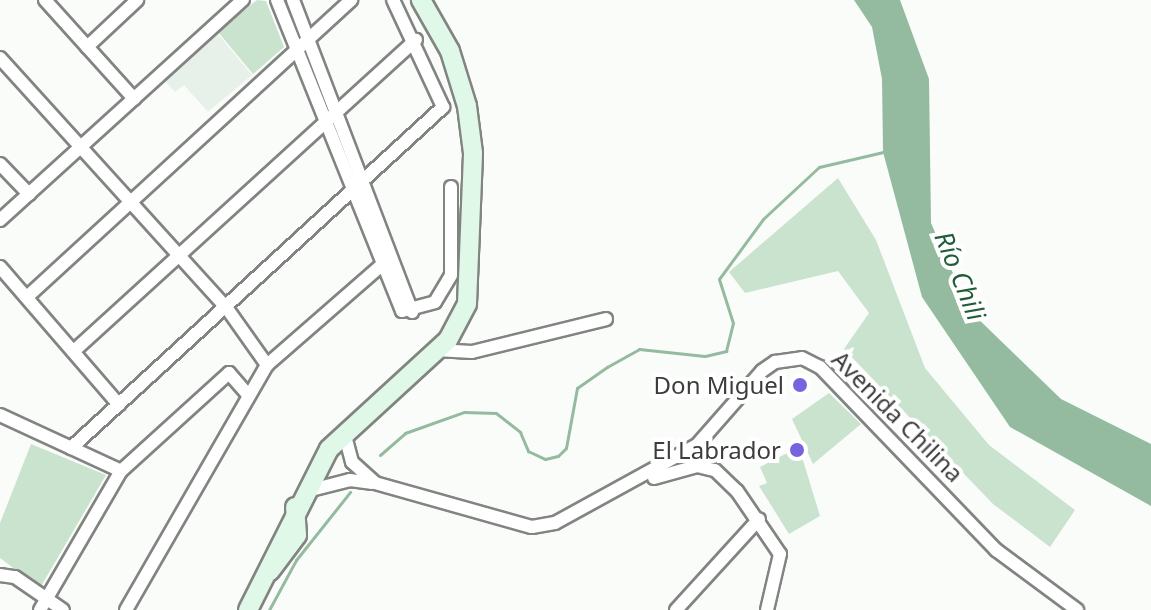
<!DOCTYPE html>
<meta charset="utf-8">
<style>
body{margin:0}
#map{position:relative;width:1151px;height:610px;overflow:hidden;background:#fafcfa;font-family:"Noto Sans",sans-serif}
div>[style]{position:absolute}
.built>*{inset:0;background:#e7f0e9}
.green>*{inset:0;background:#c9e3cf}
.water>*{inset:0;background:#94bb9f}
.stream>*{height:3px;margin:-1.5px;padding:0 1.5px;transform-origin:1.5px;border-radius:1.5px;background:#94bb9f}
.roads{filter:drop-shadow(2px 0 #828482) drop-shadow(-2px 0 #828482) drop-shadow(0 2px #828482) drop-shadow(0 -2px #828482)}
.street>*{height:12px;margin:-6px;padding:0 6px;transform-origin:6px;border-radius:6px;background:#fff}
.secondary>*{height:18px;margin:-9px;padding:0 9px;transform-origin:9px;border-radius:9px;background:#dff8e7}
.dots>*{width:22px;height:22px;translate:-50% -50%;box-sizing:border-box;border:4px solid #fff;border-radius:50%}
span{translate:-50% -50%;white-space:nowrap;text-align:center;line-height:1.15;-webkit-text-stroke:8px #fff;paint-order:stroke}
.poi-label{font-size:24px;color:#3b3c3b}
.right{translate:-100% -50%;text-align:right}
.street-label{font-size:24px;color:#3b3c3b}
.water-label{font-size:26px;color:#205e38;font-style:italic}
</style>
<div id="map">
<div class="built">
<i style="clip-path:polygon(217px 33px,252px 75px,208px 112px,184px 85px,175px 92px,163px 79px)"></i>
</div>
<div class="green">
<i style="clip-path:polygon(257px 0,266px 1px,284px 47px,253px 74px,218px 32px)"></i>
<i style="clip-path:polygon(838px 178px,876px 240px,925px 368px,989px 445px,1075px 510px,1050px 547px,993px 504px,844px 349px,869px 313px,838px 271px,745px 293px,729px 272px)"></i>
<i style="clip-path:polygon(829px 393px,861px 424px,813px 464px,792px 419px)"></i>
<i style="clip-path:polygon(31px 444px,106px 475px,40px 588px,0 558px,0 523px)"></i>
<i style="clip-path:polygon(799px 447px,820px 516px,789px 534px,759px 486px,767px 483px,760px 467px)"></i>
</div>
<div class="water">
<i style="clip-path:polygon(854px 0,900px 0,929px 79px,931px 223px,969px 310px,1061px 399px,1151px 444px,1151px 506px,1010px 427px,922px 297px,883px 152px,882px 79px,872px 27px)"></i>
</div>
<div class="stream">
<i style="left:380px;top:455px;width:33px;rotate:-41deg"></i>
<i style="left:405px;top:433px;width:63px;rotate:-19.6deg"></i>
<i style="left:464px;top:412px;width:32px;rotate:2deg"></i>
<i style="left:496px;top:413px;width:31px;rotate:38deg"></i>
<i style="left:520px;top:432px;width:21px;rotate:67deg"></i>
<i style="left:528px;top:451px;width:19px;rotate:25deg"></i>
<i style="left:545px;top:459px;width:13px;rotate:-13deg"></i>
<i style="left:558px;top:456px;width:11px;rotate:-45deg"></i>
<i style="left:566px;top:448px;width:61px;rotate:-79.6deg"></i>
<i style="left:577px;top:388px;width:37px;rotate:-35deg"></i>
<i style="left:607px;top:367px;width:37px;rotate:-29deg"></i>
<i style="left:639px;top:349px;width:66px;rotate:6.1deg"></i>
<i style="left:705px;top:356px;width:22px;rotate:-13deg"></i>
<i style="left:726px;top:351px;width:29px;rotate:-76deg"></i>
<i style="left:733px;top:323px;width:46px;rotate:-107.7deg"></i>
<i style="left:719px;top:279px;width:74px;rotate:-53.7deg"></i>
<i style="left:763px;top:219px;width:76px;rotate:-42.9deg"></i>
<i style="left:819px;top:167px;width:66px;rotate:-13.2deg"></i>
<i style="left:269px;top:610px;width:57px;rotate:-61.6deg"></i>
<i style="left:296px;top:560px;width:87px;rotate:-51.5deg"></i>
</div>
<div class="roads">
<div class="street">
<i style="left:45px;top:0;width:133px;rotate:48deg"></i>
<i style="left:277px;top:0;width:335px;rotate:68.1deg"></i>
<i style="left:402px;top:311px;width:34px;rotate:-15deg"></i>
<i style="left:435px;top:302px;width:31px;rotate:-59deg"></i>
<i style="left:451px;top:275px;width:88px;rotate:-90deg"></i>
<i style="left:293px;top:0;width:334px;rotate:69.1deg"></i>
<i style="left:87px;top:47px;width:69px;rotate:-43.2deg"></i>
<i style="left:0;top:58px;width:336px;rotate:47.8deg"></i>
<i style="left:226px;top:307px;width:71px;rotate:54.7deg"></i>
<i style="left:0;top:164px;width:42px;rotate:46deg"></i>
<i style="left:0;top:220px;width:328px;rotate:-42.2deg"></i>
<i style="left:0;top:267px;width:182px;rotate:49.2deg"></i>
<i style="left:27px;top:297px;width:440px;rotate:-42.5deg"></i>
<i style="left:75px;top:350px;width:461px;rotate:-42.3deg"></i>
<i style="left:436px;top:350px;width:36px;rotate:3deg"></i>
<i style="left:472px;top:352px;width:138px;rotate:-13.8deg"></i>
<i style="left:0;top:415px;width:133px;rotate:24.8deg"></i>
<i style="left:344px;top:432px;width:31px;rotate:75deg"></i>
<i style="left:352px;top:462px;width:31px;rotate:42deg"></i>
<i style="left:375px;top:483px;width:163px;rotate:15.7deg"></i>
<i style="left:532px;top:527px;width:23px;rotate:-10deg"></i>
<i style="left:555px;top:523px;width:162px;rotate:-28.8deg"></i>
<i style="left:697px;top:445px;width:98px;rotate:-48.7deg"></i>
<i style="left:762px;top:371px;width:16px;rotate:-35deg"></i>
<i style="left:775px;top:362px;width:27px;rotate:-8deg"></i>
<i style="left:802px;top:358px;width:20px;rotate:27deg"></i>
<i style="left:820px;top:367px;width:254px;rotate:46.1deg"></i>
<i style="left:996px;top:550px;width:101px;rotate:36.5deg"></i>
<i style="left:71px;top:448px;width:505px;rotate:-42.51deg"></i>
<i style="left:443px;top:107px;width:118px;rotate:-115deg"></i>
<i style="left:654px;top:478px;width:45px;rotate:-15.6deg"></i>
<i style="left:697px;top:466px;width:18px;rotate:13deg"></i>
<i style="left:715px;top:470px;width:30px;rotate:44deg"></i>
<i style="left:737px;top:491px;width:76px;rotate:55.7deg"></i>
<i style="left:780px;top:554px;width:57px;rotate:103.1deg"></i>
<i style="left:307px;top:491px;width:44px;rotate:-14.3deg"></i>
<i style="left:350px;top:480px;width:21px;rotate:8deg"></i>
<i style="left:0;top:575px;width:15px;rotate:8deg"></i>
<i style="left:15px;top:577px;width:58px;rotate:34.5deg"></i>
<i style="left:40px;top:610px;width:161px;rotate:-59.8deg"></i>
<i style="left:121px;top:471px;width:146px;rotate:-42.2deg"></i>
<i style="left:229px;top:373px;width:30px;rotate:49deg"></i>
<i style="left:126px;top:610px;width:283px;rotate:-60.1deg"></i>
<i style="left:267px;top:365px;width:164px;rotate:-41.1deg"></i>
<i style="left:676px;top:610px;width:123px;rotate:-47.6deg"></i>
</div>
<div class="secondary">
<i style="left:270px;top:571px;width:45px;rotate:-53.1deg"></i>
<i style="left:297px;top:535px;width:28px;rotate:-94deg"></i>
<i style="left:248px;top:610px;width:180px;rotate:-63.3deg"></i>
<i style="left:329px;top:449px;width:161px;rotate:-42.5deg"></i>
<i style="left:448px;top:340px;width:41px;rotate:-62.2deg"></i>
<i style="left:467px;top:304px;width:151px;rotate:-87.7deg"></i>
<i style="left:473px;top:153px;width:47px;rotate:-97.3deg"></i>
<i style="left:467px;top:106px;width:58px;rotate:-107.2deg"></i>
<i style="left:450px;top:51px;width:59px;rotate:-119.6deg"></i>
</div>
</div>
<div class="dots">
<i style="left:800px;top:385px;background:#7664de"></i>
<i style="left:797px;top:450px;background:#7664de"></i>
</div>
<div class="poi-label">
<span class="right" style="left:784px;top:385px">Don Miguel</span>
<span class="right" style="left:781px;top:450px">El Labrador</span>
</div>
<div class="street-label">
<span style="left:898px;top:416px;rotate:45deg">Avenida Chilina</span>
</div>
<div class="water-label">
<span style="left:960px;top:276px;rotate:68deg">Río Chili</span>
</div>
</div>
